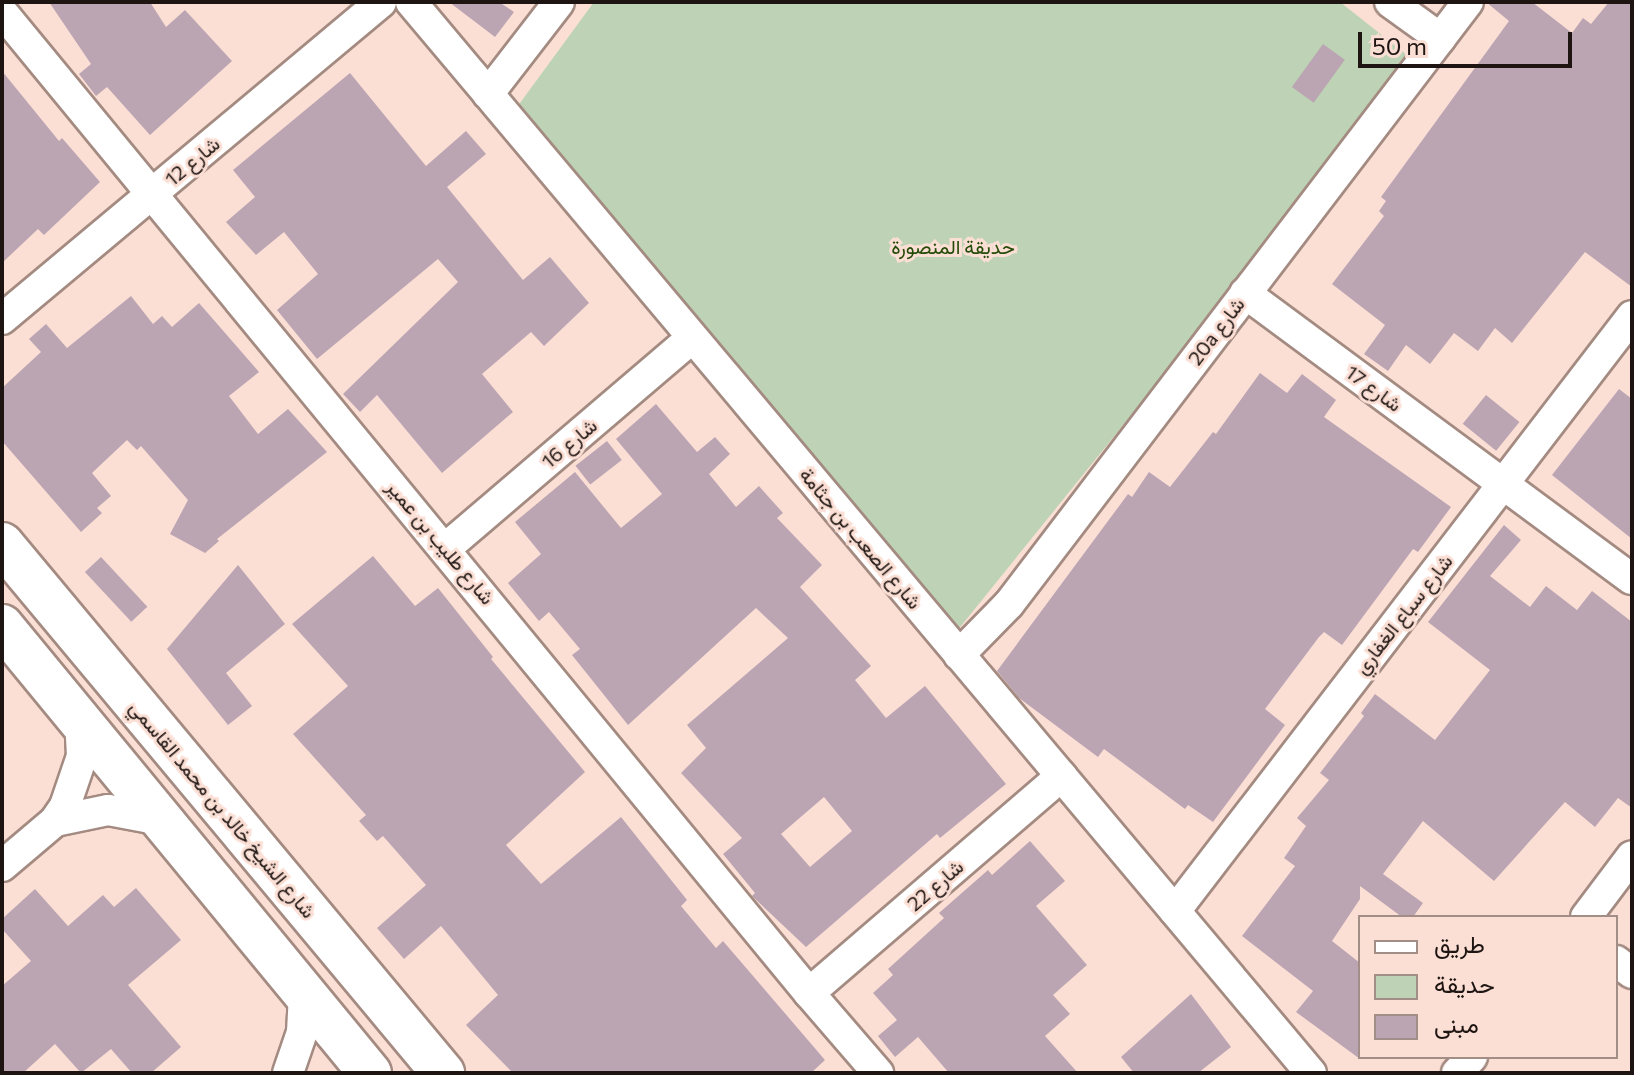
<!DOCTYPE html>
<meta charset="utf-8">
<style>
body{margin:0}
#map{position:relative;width:1634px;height:1075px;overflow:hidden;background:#fbdfd5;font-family:Commissioner,Vazirmatn,sans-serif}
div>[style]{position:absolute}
.green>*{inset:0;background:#bed3b5}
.building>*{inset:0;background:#bca5b3;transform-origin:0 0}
.roads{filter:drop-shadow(2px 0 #a48b82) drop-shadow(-2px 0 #a48b82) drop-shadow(0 2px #a48b82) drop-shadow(0 -2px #a48b82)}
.minor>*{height:30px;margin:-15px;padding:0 15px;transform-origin:15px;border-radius:15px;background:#fff}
.secondary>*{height:42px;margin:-21px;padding:0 21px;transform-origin:21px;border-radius:21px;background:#fff}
span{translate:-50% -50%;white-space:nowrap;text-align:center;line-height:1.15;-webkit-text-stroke:6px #fbdfd5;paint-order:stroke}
.street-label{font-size:20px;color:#1e1512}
.park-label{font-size:20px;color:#234b07}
.frame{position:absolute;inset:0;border:4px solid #1e1512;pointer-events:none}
.legend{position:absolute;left:1358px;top:915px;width:260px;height:144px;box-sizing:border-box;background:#fbdfd5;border:2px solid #a38e87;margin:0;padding:10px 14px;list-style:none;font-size:24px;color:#1e1512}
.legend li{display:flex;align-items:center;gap:16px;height:40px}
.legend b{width:40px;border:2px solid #a38e87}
.scale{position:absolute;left:1358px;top:32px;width:214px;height:36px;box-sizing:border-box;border:4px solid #1e1512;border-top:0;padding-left:10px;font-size:24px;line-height:28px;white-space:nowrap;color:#1e1512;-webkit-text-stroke:6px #fbdfd5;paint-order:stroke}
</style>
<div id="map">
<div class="green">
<i style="clip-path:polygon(594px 2px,1340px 2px,1416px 62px,957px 631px,517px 107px)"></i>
</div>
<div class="building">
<i style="clip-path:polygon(49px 2px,150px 2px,166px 27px,185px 10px,232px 61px,150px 135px,107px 87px,96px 96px,79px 74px,91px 64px)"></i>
<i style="clip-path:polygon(449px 2px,499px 2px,514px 12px,495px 37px)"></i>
<i style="clip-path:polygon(1486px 2px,1532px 2px,1572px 33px,1583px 18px,1591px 24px,1609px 2px,1632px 2px,1632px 287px,1585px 252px,1512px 343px,1495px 328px,1478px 351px,1454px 333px,1430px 364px,1406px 345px,1388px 371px,1364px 354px,1385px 325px,1332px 284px,1384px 216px,1379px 211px,1386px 201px,1381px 197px,1509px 21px)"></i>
<i style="left:1323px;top:44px;width:27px;height:53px;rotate:36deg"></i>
<i style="clip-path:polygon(2px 71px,59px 141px,62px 138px,100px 182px,44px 235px,38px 229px,2px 263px)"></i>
<i style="clip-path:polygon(350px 73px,426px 166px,466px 131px,486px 154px,447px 187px,523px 280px,550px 257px,589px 303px,544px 346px,531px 332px,482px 374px,513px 412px,442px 473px,377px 395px,360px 412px,343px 394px,458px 282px,438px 259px,317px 359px,277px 310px,318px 274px,284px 232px,256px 255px,226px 222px,255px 197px,233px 170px)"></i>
<i style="clip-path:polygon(131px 296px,153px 324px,162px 316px,172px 327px,199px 303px,259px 372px,229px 396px,258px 434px,288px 409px,327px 452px,217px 539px,219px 541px,205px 553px,170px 534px,188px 500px,141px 446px,137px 450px,127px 440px,92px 473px,111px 496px,97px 508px,102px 513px,81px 532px,2px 441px,2px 388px,41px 352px,29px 339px,46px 324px,67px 348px)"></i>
<i style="clip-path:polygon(1260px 373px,1287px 393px,1302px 374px,1336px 400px,1324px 417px,1451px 507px,1418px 552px,1413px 549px,1342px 645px,1324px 632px,1319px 637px,1265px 709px,1285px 725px,1213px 822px,1188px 805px,1185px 809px,1104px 749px,1098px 757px,1019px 698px,997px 671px,1128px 494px,1132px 497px,1149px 472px,1170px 487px,1213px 432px,1216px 434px)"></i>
<i style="clip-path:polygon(1619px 389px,1632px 399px,1632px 539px,1552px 475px)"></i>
<i style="left:1486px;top:395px;width:43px;height:37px;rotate:39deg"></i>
<i style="clip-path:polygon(evenodd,656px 404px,697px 452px,715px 437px,730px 454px,709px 474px,736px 507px,759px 486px,783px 513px,777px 518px,822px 565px,800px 587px,871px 666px,855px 680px,886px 718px,925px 686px,1006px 784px,940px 838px,937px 834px,806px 947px,752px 896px,755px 893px,723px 854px,742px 838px,681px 773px,706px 748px,687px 725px,788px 638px,756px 608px,628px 725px,572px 655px,580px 649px,549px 612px,539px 621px,508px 583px,541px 554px,515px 522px,575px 472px,621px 528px,662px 494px,616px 439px,656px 404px,824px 797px,852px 831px,810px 867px,781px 834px,824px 797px)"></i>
<i style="left:607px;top:441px;width:24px;height:40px;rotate:52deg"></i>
<i style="clip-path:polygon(1504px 525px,1521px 540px,1490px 576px,1530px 607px,1546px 586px,1577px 610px,1592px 591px,1632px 622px,1632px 808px,1618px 798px,1595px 827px,1565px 802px,1494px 881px,1423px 821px,1383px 874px,1423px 903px,1413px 917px,1402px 917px,1360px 886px,1360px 899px,1332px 941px,1360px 963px,1360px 1059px,1296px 1012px,1313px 991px,1242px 936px,1295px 866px,1284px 858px,1306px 826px,1297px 818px,1329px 780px,1320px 773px,1364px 716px,1361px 713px,1375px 694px,1435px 740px,1490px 670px,1428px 622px)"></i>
<i style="clip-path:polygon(373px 556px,415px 606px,438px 588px,493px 657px,491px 659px,585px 772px,506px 845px,541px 884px,621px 817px,687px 900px,681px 906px,716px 948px,723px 941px,825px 1060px,811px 1073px,513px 1073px,466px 1025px,498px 995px,441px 926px,404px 959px,377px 928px,426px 885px,383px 836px,377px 841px,359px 821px,366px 815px,293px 734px,348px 686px,292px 624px)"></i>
<i style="left:101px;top:557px;width:68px;height:22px;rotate:47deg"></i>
<i style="clip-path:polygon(238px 565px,285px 624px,226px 673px,252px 706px,228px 725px,167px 649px)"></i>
<i style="clip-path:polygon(1030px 841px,1065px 881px,1036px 906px,1087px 965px,1053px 995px,1070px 1014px,1045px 1036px,1078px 1073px,949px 1073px,918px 1037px,895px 1057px,878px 1036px,897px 1020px,873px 993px,893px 975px,888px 969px,944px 918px,939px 913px,988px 870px,992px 875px)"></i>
<i style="clip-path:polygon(136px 888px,181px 940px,128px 985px,181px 1047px,151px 1073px,132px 1073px,111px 1049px,81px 1073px,55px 1044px,23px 1073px,2px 1073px,2px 986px,31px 961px,2px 929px,2px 919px,35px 889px,68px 926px,103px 895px,114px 907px)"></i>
<i style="clip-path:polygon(1191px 994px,1231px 1047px,1198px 1073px,1134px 1073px,1121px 1057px)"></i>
</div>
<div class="roads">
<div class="minor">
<i style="left:411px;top:2px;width:1399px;rotate:49.96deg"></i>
<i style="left:1390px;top:2px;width:62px;rotate:35.8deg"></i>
<i style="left:2px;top:12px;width:1270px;rotate:50.56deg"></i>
<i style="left:809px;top:993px;width:106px;rotate:49.2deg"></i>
<i style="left:488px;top:94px;width:116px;rotate:-52.3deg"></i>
<i style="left:1245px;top:293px;width:481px;rotate:36.5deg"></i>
<i style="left:2px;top:319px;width:494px;rotate:-39.9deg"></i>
<i style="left:446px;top:548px;width:323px;rotate:-40.5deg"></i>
<i style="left:959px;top:655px;width:71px;rotate:-45.6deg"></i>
<i style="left:1009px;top:604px;width:757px;rotate:-52.68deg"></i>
<i style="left:55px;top:821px;width:54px;rotate:-11.7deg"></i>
<i style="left:108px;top:810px;width:54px;rotate:10.7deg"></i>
<i style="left:2px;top:866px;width:70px;rotate:-40.3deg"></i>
<i style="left:55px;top:821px;width:18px;rotate:-56deg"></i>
<i style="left:65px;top:806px;width:53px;rotate:-71.2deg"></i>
<i style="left:82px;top:756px;width:36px;rotate:-93deg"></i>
<i style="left:1175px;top:911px;width:750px;rotate:-52.47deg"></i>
<i style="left:1586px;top:917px;width:76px;rotate:-53deg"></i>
<i style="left:1616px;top:961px;width:20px;rotate:37deg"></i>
<i style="left:809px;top:993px;width:333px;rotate:-40.7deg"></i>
<i style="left:288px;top:1073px;width:43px;rotate:-71.1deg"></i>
<i style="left:302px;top:1032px;width:39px;rotate:-87deg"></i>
<i style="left:1457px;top:1073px;width:22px;rotate:-47deg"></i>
</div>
<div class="secondary">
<i style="left:2px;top:544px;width:689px;rotate:50.18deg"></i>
<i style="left:2px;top:626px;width:579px;rotate:50.54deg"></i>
</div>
</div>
<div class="street-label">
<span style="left:192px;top:161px;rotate:-40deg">شارع 12</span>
<span style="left:1216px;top:331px;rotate:-53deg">20a شارع</span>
<span style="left:1374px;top:388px;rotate:36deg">شارع 17</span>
<span style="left:569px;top:443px;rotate:-40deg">شارع 16</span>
<span style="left:861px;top:538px;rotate:50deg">شارع الصعب بن جثامة</span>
<span style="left:441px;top:542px;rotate:50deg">شارع طليب بن عمير</span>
<span style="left:1403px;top:614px;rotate:-52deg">شارع سباع الغفاري</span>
<span style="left:223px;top:809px;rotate:50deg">شارع الشيخ خالد بن محمد القاسمي</span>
<span style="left:935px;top:885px;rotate:-41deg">شارع 22</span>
</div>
<div class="park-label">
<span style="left:953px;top:246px">حديقة المنصورة</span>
</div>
<div class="frame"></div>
<ul class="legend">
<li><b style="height:10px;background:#fff"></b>طريق</li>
<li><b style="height:22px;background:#bed3b5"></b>حديقة</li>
<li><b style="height:22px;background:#bca5b3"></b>مبنى</li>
</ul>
<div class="scale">50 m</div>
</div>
